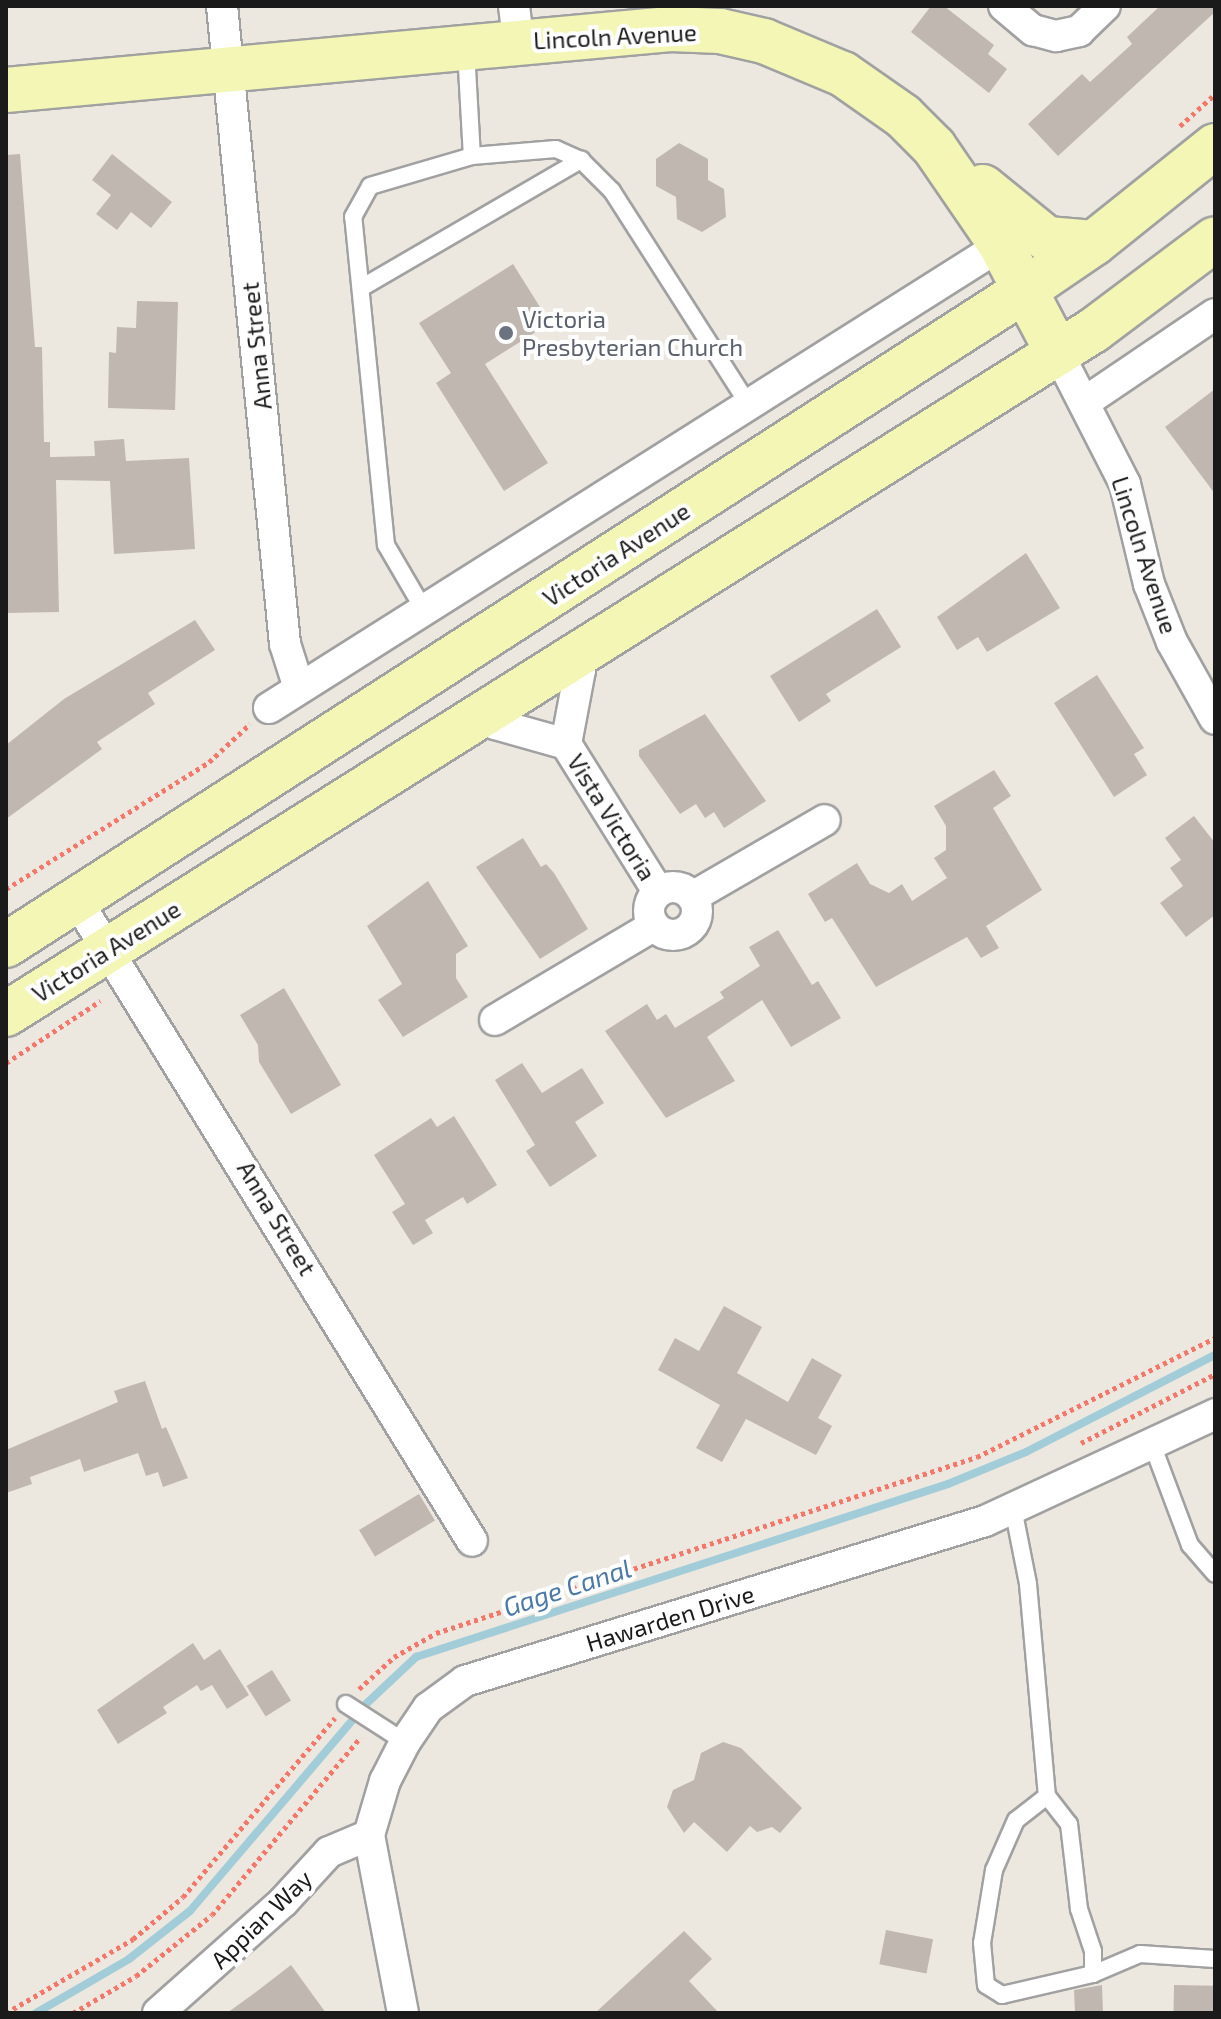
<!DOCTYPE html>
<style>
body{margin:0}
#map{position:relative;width:1221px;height:2019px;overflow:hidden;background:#ece8e0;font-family:"Exo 2",sans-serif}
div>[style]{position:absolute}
.stream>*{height:8px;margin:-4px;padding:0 4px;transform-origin:4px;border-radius:4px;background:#a2ccd8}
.building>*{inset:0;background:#c0b7b0;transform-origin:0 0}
.path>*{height:5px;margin-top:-2.5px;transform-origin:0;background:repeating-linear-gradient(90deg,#f3776a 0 4px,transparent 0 8px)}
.roads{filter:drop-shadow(2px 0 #a1a1a1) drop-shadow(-2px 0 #a1a1a1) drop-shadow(0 2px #a1a1a1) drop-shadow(0 -2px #a1a1a1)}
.lane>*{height:16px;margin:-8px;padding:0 8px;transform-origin:8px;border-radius:8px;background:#fff}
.street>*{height:30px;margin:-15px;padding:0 15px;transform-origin:15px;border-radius:15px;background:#fff}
.street>.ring{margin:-15px;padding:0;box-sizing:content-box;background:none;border:30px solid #fff;border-radius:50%}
.secondary>*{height:44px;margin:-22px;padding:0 22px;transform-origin:22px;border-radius:22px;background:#f3f6b4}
.dots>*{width:22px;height:22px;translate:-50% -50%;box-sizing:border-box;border:4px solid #fff;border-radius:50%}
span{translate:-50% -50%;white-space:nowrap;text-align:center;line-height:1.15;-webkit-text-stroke:8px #fff;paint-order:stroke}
.street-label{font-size:24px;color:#1a1a1a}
.worship-label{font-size:24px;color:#5b616d}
.left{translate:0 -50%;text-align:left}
.water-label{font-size:26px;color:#4c79a5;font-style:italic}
.frame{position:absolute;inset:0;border:8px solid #1a1a1a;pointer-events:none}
</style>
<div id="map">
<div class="stream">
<i style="left:36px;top:2013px;width:108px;rotate:-30.1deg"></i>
<i style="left:129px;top:1959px;width:78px;rotate:-38.2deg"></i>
<i style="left:190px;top:1911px;width:272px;rotate:-49.6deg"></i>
<i style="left:366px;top:1704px;width:69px;rotate:-43.2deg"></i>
<i style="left:416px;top:1657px;width:559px;rotate:-18.01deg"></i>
<i style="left:948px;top:1484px;width:84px;rotate:-22.3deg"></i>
<i style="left:1026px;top:1452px;width:212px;rotate:-27.2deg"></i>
</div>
<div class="building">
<i style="clip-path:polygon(931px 6px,944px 6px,994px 45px,988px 54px,1007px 69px,989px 93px,911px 32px)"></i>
<i style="clip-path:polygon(1160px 6px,1215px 6px,1215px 12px,1058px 156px,1028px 124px,1082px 74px,1090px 82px,1132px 44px,1127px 37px)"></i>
<i style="clip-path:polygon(679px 143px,708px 159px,708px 180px,724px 189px,726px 217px,702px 232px,677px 219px,676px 197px,656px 186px,656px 159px)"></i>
<i style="clip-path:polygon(20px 154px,35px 347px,42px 347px,44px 442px,50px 442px,50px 457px,95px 456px,94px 441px,124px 439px,126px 461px,189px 458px,195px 549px,114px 554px,110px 481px,56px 480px,59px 612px,6px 613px,6px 155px)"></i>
<i style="clip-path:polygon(112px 154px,172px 202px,151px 228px,131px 212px,117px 230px,96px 214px,111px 195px,92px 180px)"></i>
<i style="clip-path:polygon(513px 264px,550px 323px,485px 364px,548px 463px,504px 491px,436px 383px,451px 373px,419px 323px)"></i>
<i style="clip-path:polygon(137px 301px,178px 302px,175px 410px,108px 408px,109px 352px,116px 353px,117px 327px,136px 328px)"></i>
<i style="clip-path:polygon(1215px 389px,1215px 494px,1165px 427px)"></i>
<i style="clip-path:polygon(1026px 553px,1060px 608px,987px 652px,978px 637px,957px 650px,937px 617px)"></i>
<i style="clip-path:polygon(877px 609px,901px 647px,826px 694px,831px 701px,799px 722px,770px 676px)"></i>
<i style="clip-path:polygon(195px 620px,215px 650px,148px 693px,155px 704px,97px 742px,102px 749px,6px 819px,6px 745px,64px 699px)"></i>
<i style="clip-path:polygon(1097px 675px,1144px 748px,1134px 754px,1147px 775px,1114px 797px,1054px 703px)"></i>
<i style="clip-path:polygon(705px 714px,766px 801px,724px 828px,714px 812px,705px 818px,696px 804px,680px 814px,639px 756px,639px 750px)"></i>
<i style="clip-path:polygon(994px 770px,1011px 796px,993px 808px,1042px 890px,986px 926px,999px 948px,981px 958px,967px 937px,876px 987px,832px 918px,825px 922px,808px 894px,857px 863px,870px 884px,889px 893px,902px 884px,912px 901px,947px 878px,934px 858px,946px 850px,946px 826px,934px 806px)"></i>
<i style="clip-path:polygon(1194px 816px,1215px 843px,1215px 915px,1186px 937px,1160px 903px,1183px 886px,1170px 868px,1181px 860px,1165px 838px)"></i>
<i style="clip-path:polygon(523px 838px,541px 867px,546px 864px,554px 873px,588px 929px,540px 959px,476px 867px)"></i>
<i style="clip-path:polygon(428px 881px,468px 946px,456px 954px,456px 978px,468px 997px,403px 1037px,378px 1000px,402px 984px,367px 926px)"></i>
<i style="clip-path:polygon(778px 930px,812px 985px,818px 981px,841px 1018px,791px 1047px,762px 1000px,707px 1037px,735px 1081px,666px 1118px,605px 1031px,647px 1004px,657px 1020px,666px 1014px,675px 1028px,724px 998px,720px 992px,760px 966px,749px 947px)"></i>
<i style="clip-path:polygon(284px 988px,341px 1085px,291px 1114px,259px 1062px,258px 1045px,240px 1015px)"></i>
<i style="clip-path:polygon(522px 1063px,542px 1093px,582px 1068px,604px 1103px,575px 1122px,597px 1156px,550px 1187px,526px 1151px,535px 1145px,495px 1080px)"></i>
<i style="clip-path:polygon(454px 1116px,497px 1185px,467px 1204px,463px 1197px,425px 1220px,433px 1233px,413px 1245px,392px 1212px,405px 1204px,374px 1155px,431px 1118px,437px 1127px)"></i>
<i style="clip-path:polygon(724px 1306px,762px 1327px,737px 1373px,788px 1402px,812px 1358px,842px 1375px,818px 1418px,832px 1426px,816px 1455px,746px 1419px,722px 1462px,696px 1448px,720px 1405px,658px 1370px,675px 1338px,699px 1351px)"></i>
<i style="clip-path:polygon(145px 1381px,162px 1429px,166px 1427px,188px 1478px,163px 1487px,158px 1472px,146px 1476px,138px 1453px,84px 1472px,80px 1459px,30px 1477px,32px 1484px,6px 1493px,6px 1450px,118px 1402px,114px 1391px)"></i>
<i style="left:419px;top:1494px;width:31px;height:70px;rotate:59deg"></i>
<i style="clip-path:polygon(193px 1643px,204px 1660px,220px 1649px,249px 1695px,227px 1709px,212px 1685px,201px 1691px,197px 1685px,163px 1707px,167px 1713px,118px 1744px,97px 1710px)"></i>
<i style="left:272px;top:1670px;width:36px;height:30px;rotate:58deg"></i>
<i style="clip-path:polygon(723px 1742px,741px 1748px,802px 1808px,780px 1833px,772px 1827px,757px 1832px,750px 1826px,727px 1852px,694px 1822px,684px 1833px,667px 1807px,673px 1790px,694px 1780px,701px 1753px)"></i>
<i style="left:886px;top:1930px;width:48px;height:35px;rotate:11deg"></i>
<i style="clip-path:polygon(684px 1931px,712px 1959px,689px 1981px,719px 2013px,595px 2013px)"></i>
<i style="clip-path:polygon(291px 1965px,326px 2013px,227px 2013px,256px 1992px)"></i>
<i style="clip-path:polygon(1102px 1985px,1103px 2013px,1075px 2013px,1074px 1990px)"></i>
<i style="left:1174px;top:1985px;width:41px;height:28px;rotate:1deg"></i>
</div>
<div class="path">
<i style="left:1180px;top:126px;width:47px;rotate:-42.4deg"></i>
<i style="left:6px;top:889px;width:239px;rotate:-32deg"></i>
<i style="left:209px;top:762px;width:56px;rotate:-42.8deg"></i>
<i style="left:6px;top:1063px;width:113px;rotate:-33.4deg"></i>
<i style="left:1081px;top:1443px;width:151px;rotate:-27.2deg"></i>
<i style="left:359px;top:1689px;width:47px;rotate:-42.4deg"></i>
<i style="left:394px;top:1657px;width:48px;rotate:-29.7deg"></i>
<i style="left:436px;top:1633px;width:569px;rotate:-18.02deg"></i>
<i style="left:977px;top:1457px;width:266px;rotate:-26.6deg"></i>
<i style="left:6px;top:2013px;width:147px;rotate:-30.2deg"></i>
<i style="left:133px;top:1939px;width:65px;rotate:-40deg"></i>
<i style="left:183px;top:1897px;width:235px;rotate:-49.7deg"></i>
<i style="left:73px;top:2013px;width:73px;rotate:-30.4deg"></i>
<i style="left:136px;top:1976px;width:97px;rotate:-38.8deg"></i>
<i style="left:212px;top:1915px;width:232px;rotate:-50.1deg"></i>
</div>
<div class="roads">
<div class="lane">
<i style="left:466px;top:50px;width:106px;rotate:86.8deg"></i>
<i style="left:361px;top:288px;width:255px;rotate:-30.2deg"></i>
<i style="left:424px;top:610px;width:75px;rotate:-120.3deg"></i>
<i style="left:386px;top:545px;width:330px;rotate:-95.7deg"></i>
<i style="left:353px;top:217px;width:35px;rotate:-61deg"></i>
<i style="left:370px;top:186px;width:106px;rotate:-16.4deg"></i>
<i style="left:472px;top:156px;width:84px;rotate:-4.8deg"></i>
<i style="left:556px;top:149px;width:27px;rotate:24deg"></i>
<i style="left:581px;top:160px;width:44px;rotate:45deg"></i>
<i style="left:612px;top:191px;width:254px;rotate:57.4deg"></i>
<i style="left:1152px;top:1444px;width:108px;rotate:69.4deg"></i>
<i style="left:1190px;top:1545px;width:38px;rotate:49deg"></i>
<i style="left:1013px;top:1508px;width:77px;rotate:78.8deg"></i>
<i style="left:1028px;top:1584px;width:213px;rotate:84.9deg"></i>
<i style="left:1047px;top:1796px;width:39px;rotate:142deg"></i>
<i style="left:1016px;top:1820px;width:55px;rotate:113.7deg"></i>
<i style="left:994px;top:1870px;width:74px;rotate:99.3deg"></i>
<i style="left:982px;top:1943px;width:42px;rotate:84.6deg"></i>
<i style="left:986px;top:1985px;width:19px;rotate:32deg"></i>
<i style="left:1002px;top:1995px;width:93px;rotate:-13deg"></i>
<i style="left:346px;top:1704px;width:70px;rotate:32.8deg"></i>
<i style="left:1047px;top:1796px;width:36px;rotate:52deg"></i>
<i style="left:1069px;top:1824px;width:86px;rotate:83.3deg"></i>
<i style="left:1079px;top:1909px;width:44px;rotate:71.6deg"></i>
<i style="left:1093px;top:1951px;width:23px;rotate:90deg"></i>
<i style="left:1093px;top:1974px;width:51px;rotate:-23.1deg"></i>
<i style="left:1140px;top:1954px;width:75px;rotate:3.8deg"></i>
</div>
<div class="street">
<i style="left:222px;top:6px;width:641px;rotate:84.36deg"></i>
<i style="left:285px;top:644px;width:43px;rotate:72.4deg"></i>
<i style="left:514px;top:6px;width:35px;rotate:83deg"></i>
<i style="left:1004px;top:6px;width:38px;rotate:40deg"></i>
<i style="left:1033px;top:30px;width:24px;rotate:15deg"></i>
<i style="left:1056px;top:36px;width:24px;rotate:-12deg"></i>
<i style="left:1079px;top:31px;width:36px;rotate:-44deg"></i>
<i style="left:1058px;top:353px;width:147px;rotate:62.9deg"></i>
<i style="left:1125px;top:484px;width:103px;rotate:76.5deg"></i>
<i style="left:1149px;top:584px;width:62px;rotate:68.4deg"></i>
<i style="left:1172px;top:642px;width:88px;rotate:60.8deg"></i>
<i style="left:1085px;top:402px;width:157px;rotate:-34.1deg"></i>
<i style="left:269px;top:708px;width:866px;rotate:-32.31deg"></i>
<i style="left:488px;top:715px;width:11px;rotate:52deg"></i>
<i style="left:495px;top:724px;width:74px;rotate:15.7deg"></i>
<i style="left:566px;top:744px;width:173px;rotate:58deg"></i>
<i style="left:566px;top:744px;width:75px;rotate:-79.3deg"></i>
<i style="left:580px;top:670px;width:13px;rotate:-103deg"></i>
<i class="ring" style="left:649px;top:887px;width:18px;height:18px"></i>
<i style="left:694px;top:896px;width:151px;rotate:-30.1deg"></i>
<i style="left:76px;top:899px;width:754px;rotate:58.33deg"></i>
<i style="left:495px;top:1020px;width:184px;rotate:-30.7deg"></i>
<i style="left:158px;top:2013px;width:167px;rotate:-41.6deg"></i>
<i style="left:283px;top:1902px;width:68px;rotate:-47.4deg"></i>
<i style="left:329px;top:1852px;width:43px;rotate:-23deg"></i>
<i style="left:403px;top:2013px;width:181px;rotate:-100.8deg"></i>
<i style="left:369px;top:1835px;width:56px;rotate:-73.5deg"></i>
<i style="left:385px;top:1781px;width:44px;rotate:-62.9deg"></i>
<i style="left:405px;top:1742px;width:41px;rotate:-55.9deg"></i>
<i style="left:428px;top:1708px;width:46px;rotate:-36.1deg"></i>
<i style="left:465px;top:1681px;width:544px;rotate:-17.1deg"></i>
<i style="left:985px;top:1521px;width:254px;rotate:-24.9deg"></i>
</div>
<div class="secondary">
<i style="left:6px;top:90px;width:667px;rotate:-5.25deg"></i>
<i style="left:670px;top:29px;width:50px;rotate:2.3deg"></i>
<i style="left:720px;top:31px;width:45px;rotate:12.8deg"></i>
<i style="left:764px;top:41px;width:86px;rotate:22.7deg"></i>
<i style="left:843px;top:74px;width:73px;rotate:35deg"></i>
<i style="left:903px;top:116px;width:44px;rotate:45deg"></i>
<i style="left:934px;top:147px;width:119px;rotate:55.6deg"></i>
<i style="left:1001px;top:245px;width:122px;rotate:62.2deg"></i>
<i style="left:983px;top:187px;width:82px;rotate:39.1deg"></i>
<i style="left:1047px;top:239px;width:47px;rotate:4.9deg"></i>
<i style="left:6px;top:945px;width:1211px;rotate:-32.73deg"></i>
<i style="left:1025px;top:290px;width:83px;rotate:-34.3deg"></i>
<i style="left:1094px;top:243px;width:155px;rotate:-38.7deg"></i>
<i style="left:6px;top:1014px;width:1285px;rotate:-32.16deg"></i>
<i style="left:1094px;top:330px;width:151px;rotate:-36.9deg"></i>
</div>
</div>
<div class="dots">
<i style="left:506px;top:333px;background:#6b7280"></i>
</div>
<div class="street-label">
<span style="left:615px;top:36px;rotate:-3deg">Lincoln Avenue</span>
<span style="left:256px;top:346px;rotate:-96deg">Anna Street</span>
<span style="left:616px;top:554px;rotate:-33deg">Victoria Avenue</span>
<span style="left:1145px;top:555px;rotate:72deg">Lincoln Avenue</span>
<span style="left:612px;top:817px;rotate:58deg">Vista Victoria</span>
<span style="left:106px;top:951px;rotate:-32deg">Victoria Avenue</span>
<span style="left:277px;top:1218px;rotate:59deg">Anna Street</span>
<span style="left:670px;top:1618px;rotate:-17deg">Hawarden Drive</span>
<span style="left:261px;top:1919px;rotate:-44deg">Appian Way</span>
</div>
<div class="worship-label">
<span class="left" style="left:522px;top:333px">Victoria<br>Presbyterian Church</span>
</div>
<div class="water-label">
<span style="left:567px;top:1587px;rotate:-18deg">Gage Canal</span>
</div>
<div class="frame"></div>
</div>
